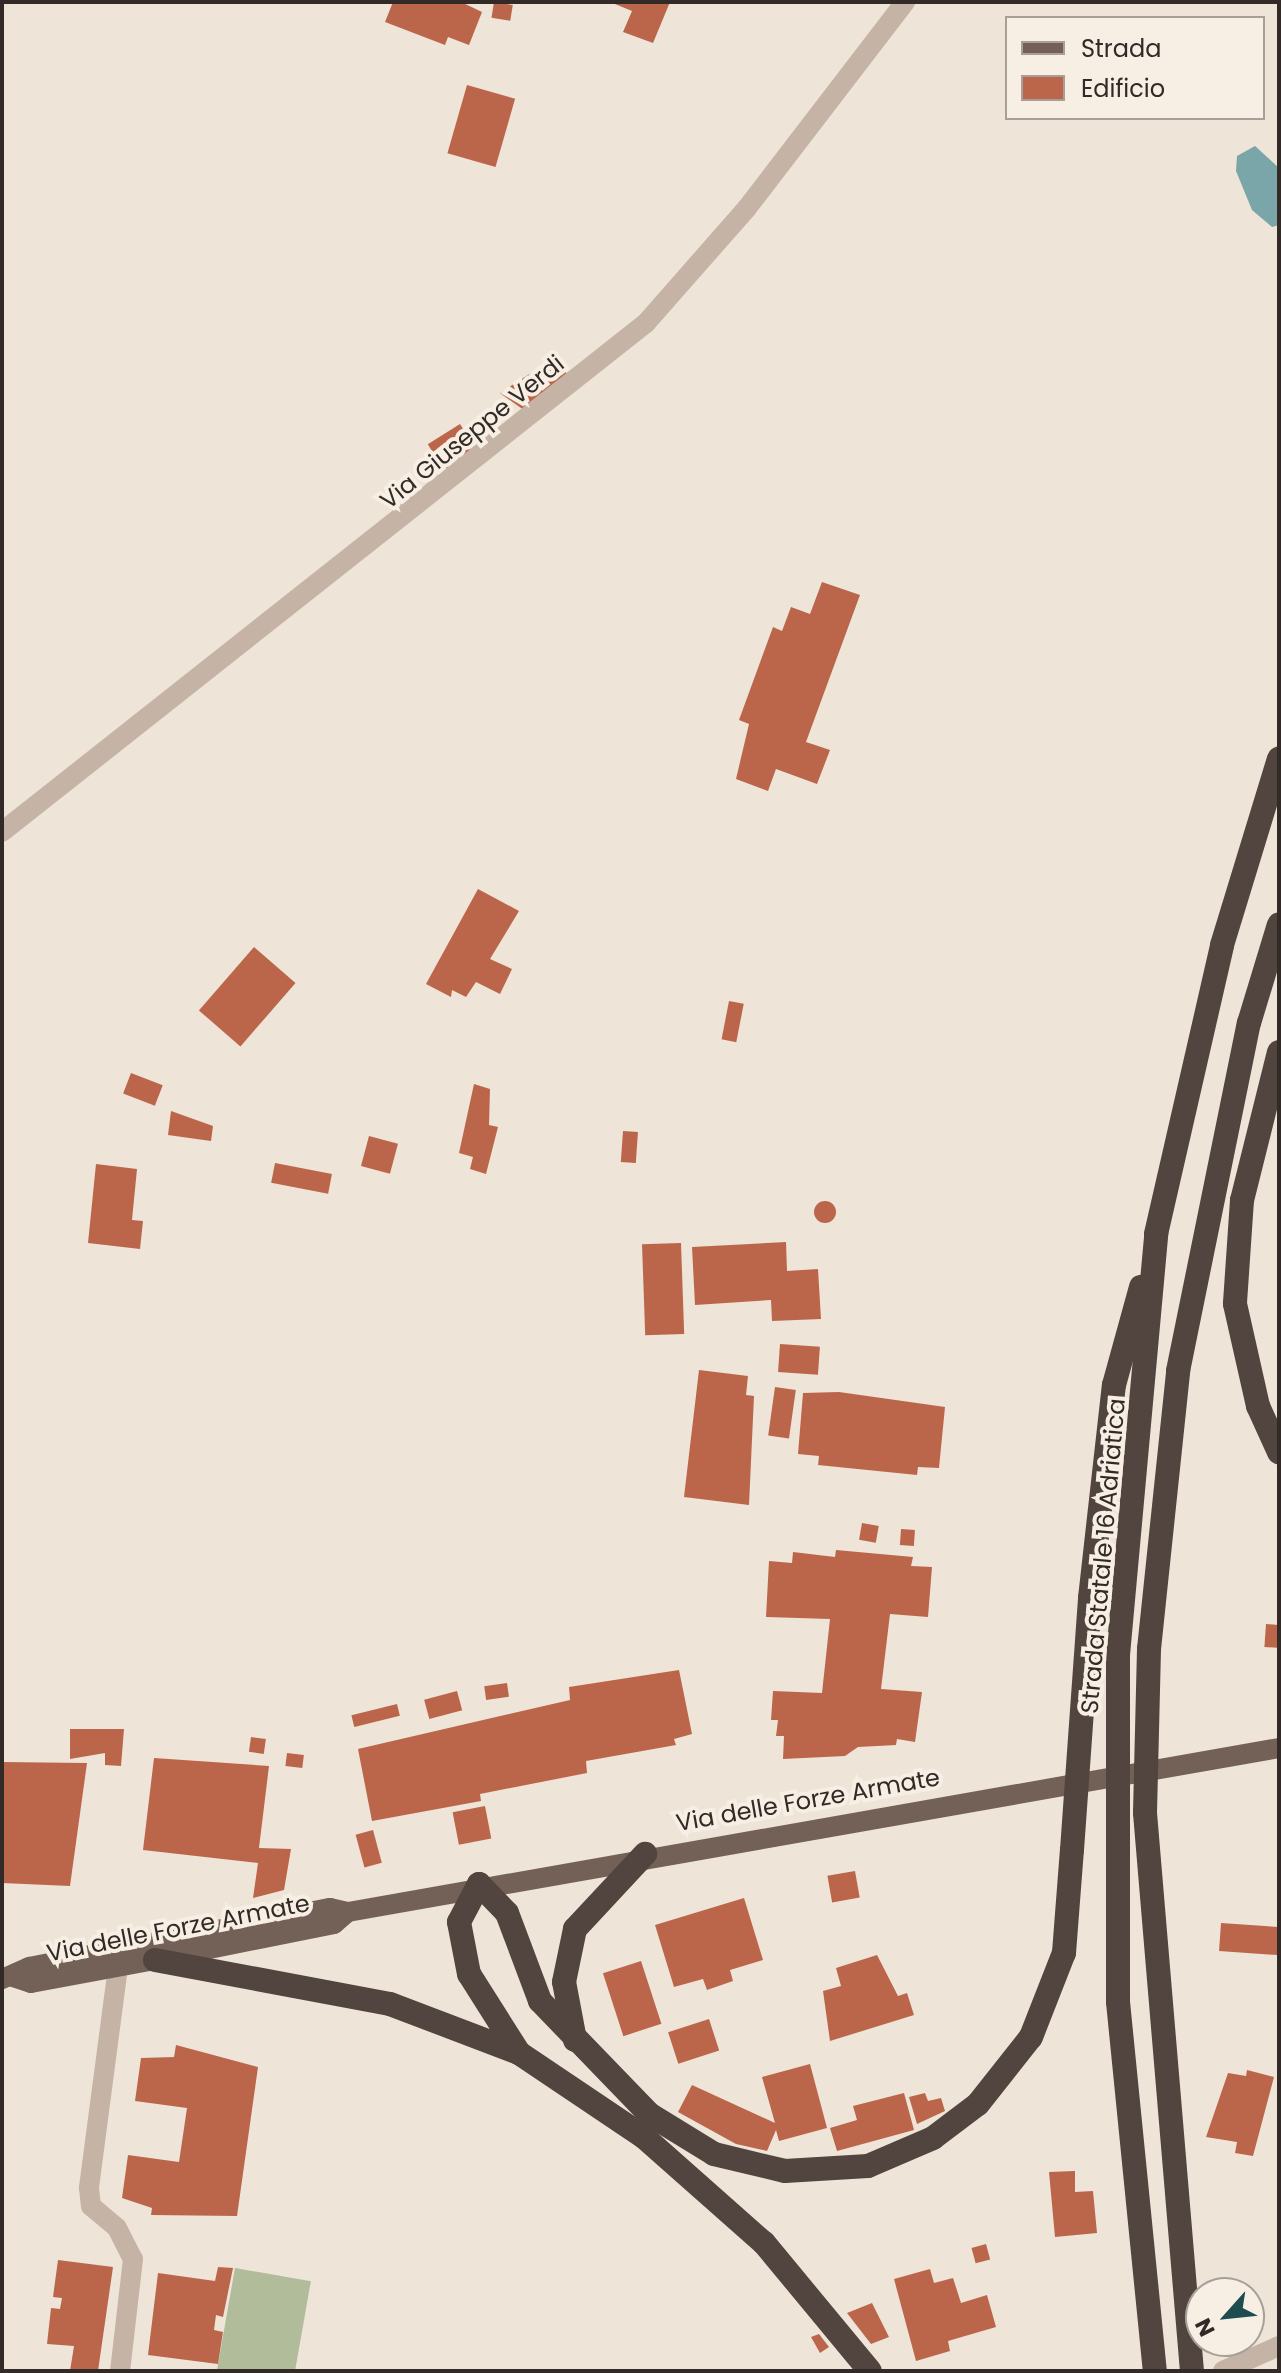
<!DOCTYPE html>
<style>
body{margin:0}
#map{position:relative;width:1281px;height:2373px;overflow:hidden;background:#eee4d8;font-family:Poppins,sans-serif}
div>[style]{position:absolute}
.green>*{inset:0;background:#b0bc9a;transform-origin:0 0}
.water>*{inset:0;background:#7aa6a9}
.building>*{inset:0;background:#bb664a;transform-origin:0 0}
.round{border-radius:50%}
.minor>*{height:20px;margin:-10px;padding:0 10px;transform-origin:10px;border-radius:10px;background:#c5b4a6}
.major>*{height:20px;margin:-10px;padding:0 10px;transform-origin:10px;border-radius:10px;background:#736158}
.highway>*{height:24px;margin:-12px;padding:0 12px;transform-origin:12px;border-radius:12px;background:#52443e}
.highway-bridge>*{height:24px;margin:-12px;padding:0 12px;transform-origin:12px;border-radius:12px;background:#52443e}
span{translate:-50% -50%;white-space:nowrap;text-align:center;line-height:1.15;-webkit-text-stroke:8px #f7eee4;paint-order:stroke}
.street-label{font-size:24px;color:#322a26}
.frame{position:absolute;inset:0;border:4px solid #322a26;pointer-events:none}
.legend{position:absolute;left:1005px;top:16px;width:260px;height:104px;box-sizing:border-box;background:#f7eee4;border:2px solid #a8a098;margin:0;padding:10px 14px;list-style:none;font-size:24px;color:#322a26}
.legend li{display:flex;align-items:center;gap:16px;height:40px}
.legend b{width:40px;border:2px solid #a8a098}
.north{position:absolute;left:1185px;top:2277px;width:80px;height:80px;box-sizing:border-box;background:#f7eee4;border:2px solid #a8a098;border-radius:50%;rotate:243deg;font-size:22px;font-weight:700;line-height:32px;text-align:center;color:#322a26}
.north::after{content:'';display:block;margin:auto;width:28px;height:36px;background:#1f4c4f;clip-path:polygon(50% 0,100% 100%,50% 72%,0 100%)}
</style>
<div id="map">
<div class="green">
<i style="left:235px;top:2268px;width:77px;height:104px;rotate:10deg"></i>
</div>
<div class="water">
<i style="clip-path:polygon(1255px 146px,1279px 168px,1279px 225px,1272px 227px,1252px 210px,1236px 171px,1237px 156px)"></i>
</div>
<div class="building">
<i style="clip-path:polygon(393px 2px,461px 2px,482px 12px,469px 45px,448px 37px,445px 45px,385px 22px)"></i>
<i style="left:494px;top:2px;width:19px;height:16px;rotate:9deg"></i>
<i style="clip-path:polygon(610px 2px,670px 2px,653px 43px,623px 32px,632px 11px)"></i>
<i style="left:467px;top:85px;width:50px;height:71px;rotate:16deg"></i>
<i style="clip-path:polygon(553px 359px,570px 377px,528px 413px,500px 393px)"></i>
<i style="left:460px;top:424px;width:34px;height:38px;rotate:58deg"></i>
<i style="clip-path:polygon(822px 582px,860px 595px,806px 742px,830px 750px,817px 784px,776px 769px,768px 791px,736px 779px,749px 724px,739px 720px,773px 627px,782px 631px,791px 607px,810px 614px)"></i>
<i style="clip-path:polygon(478px 889px,519px 911px,490px 959px,512px 969px,500px 994px,476px 982px,466px 997px,452px 990px,451px 997px,426px 984px)"></i>
<i style="left:254px;top:947px;width:55px;height:84px;rotate:41deg"></i>
<i style="left:729px;top:1001px;width:15px;height:39px;rotate:11deg"></i>
<i style="left:131px;top:1073px;width:34px;height:22px;rotate:21deg"></i>
<i style="clip-path:polygon(474px 1084px,490px 1089px,489px 1125px,498px 1127px,486px 1174px,470px 1169px,473px 1157px,459px 1153px)"></i>
<i style="clip-path:polygon(171px 1111px,213px 1126px,211px 1141px,168px 1135px)"></i>
<i style="left:623px;top:1131px;width:15px;height:31px;rotate:4deg"></i>
<i style="left:369px;top:1136px;width:30px;height:31px;rotate:15deg"></i>
<i style="left:275px;top:1163px;width:58px;height:20px;rotate:11deg"></i>
<i style="clip-path:polygon(96px 1164px,137px 1169px,132px 1220px,143px 1221px,140px 1249px,88px 1243px)"></i>
<i class="round" style="left:814px;top:1201px;width:22px;height:22px"></i>
<i style="clip-path:polygon(786px 1242px,787px 1271px,818px 1269px,821px 1319px,772px 1321px,771px 1300px,695px 1305px,692px 1247px)"></i>
<i style="left:681px;top:1243px;width:91px;height:39px;rotate:88deg"></i>
<i style="left:780px;top:1344px;width:40px;height:28px;rotate:4deg"></i>
<i style="clip-path:polygon(699px 1370px,748px 1376px,746px 1395px,754px 1396px,749px 1505px,684px 1497px)"></i>
<i style="left:775px;top:1387px;width:21px;height:49px;rotate:8deg"></i>
<i style="clip-path:polygon(839px 1392px,945px 1407px,939px 1468px,918px 1467px,917px 1475px,818px 1465px,819px 1456px,798px 1454px,803px 1393px)"></i>
<i style="left:862px;top:1523px;width:17px;height:17px;rotate:10deg"></i>
<i style="left:901px;top:1529px;width:14px;height:16px;rotate:4deg"></i>
<i style="clip-path:polygon(836px 1550px,913px 1557px,911px 1566px,932px 1567px,928px 1617px,890px 1614px,881px 1689px,922px 1692px,915px 1742px,897px 1739px,896px 1745px,858px 1747px,845px 1756px,783px 1759px,784px 1736px,776px 1736px,778px 1720px,771px 1720px,773px 1691px,822px 1693px,830px 1619px,766px 1617px,769px 1561px,792px 1563px,793px 1552px,835px 1557px)"></i>
<i style="left:1266px;top:1624px;width:13px;height:23px;rotate:4deg"></i>
<i style="clip-path:polygon(679px 1670px,692px 1734px,674px 1739px,676px 1745px,586px 1761px,587px 1773px,480px 1794px,481px 1801px,372px 1821px,358px 1749px,570px 1700px,569px 1687px)"></i>
<i style="left:507px;top:1683px;width:14px;height:23px;rotate:82deg"></i>
<i style="left:457px;top:1691px;width:20px;height:34px;rotate:75deg"></i>
<i style="left:397px;top:1704px;width:12px;height:47px;rotate:76deg"></i>
<i style="clip-path:polygon(70px 1729px,124px 1729px,121px 1766px,105px 1765px,105px 1753px,70px 1759px)"></i>
<i style="left:251px;top:1737px;width:15px;height:15px;rotate:8deg"></i>
<i style="left:287px;top:1753px;width:17px;height:13px;rotate:7deg"></i>
<i style="clip-path:polygon(154px 1758px,269px 1766px,259px 1848px,291px 1849px,284px 1890px,253px 1898px,258px 1863px,143px 1850px)"></i>
<i style="clip-path:polygon(2px 1762px,87px 1763px,70px 1886px,2px 1883px)"></i>
<i style="left:485px;top:1806px;width:33px;height:33px;rotate:79deg"></i>
<i style="left:373px;top:1830px;width:34px;height:18px;rotate:75deg"></i>
<i style="left:855px;top:1871px;width:27px;height:28px;rotate:80deg"></i>
<i style="clip-path:polygon(744px 1898px,763px 1960px,730px 1970px,733px 1981px,707px 1990px,703px 1979px,674px 1987px,655px 1925px)"></i>
<i style="left:1221px;top:1923px;width:58px;height:28px;rotate:4deg"></i>
<i style="clip-path:polygon(877px 1955px,898px 1996px,907px 1993px,914px 2015px,830px 2041px,823px 1991px,841px 1986px,836px 1968px)"></i>
<i style="left:641px;top:1961px;width:66px;height:40px;rotate:72deg"></i>
<i style="left:709px;top:2019px;width:33px;height:43px;rotate:72deg"></i>
<i style="clip-path:polygon(176px 2045px,258px 2067px,237px 2216px,151px 2215px,152px 2208px,122px 2198px,128px 2155px,179px 2162px,187px 2108px,135px 2101px,141px 2058px,174px 2057px)"></i>
<i style="clip-path:polygon(810px 2064px,827px 2128px,779px 2141px,776px 2130px,767px 2151px,736px 2144px,678px 2112px,692px 2085px,775px 2123px,762px 2077px)"></i>
<i style="clip-path:polygon(1247px 2070px,1274px 2077px,1253px 2156px,1235px 2153px,1237px 2142px,1206px 2137px,1228px 2073px,1246px 2076px)"></i>
<i style="clip-path:polygon(904px 2093px,914px 2130px,837px 2151px,830px 2128px,857px 2120px,853px 2106px)"></i>
<i style="clip-path:polygon(925px 2093px,928px 2101px,941px 2098px,945px 2111px,917px 2124px,909px 2097px)"></i>
<i style="clip-path:polygon(1075px 2171px,1075px 2192px,1093px 2191px,1097px 2233px,1055px 2237px,1049px 2172px)"></i>
<i style="left:986px;top:2244px;width:16px;height:15px;rotate:75deg"></i>
<i style="clip-path:polygon(58px 2260px,113px 2267px,98px 2371px,70px 2371px,74px 2346px,47px 2344px,51px 2308px,60px 2309px,62px 2298px,53px 2297px)"></i>
<i style="clip-path:polygon(218px 2267px,233px 2268px,223px 2317px,216px 2315px,214px 2330px,223px 2332px,218px 2364px,148px 2355px,158px 2273px,215px 2281px)"></i>
<i style="clip-path:polygon(930px 2269px,934px 2283px,953px 2278px,961px 2303px,987px 2295px,996px 2327px,948px 2341px,950px 2351px,916px 2361px,894px 2279px)"></i>
<i style="clip-path:polygon(872px 2303px,889px 2337px,871px 2344px,847px 2313px)"></i>
<i style="clip-path:polygon(819px 2334px,829px 2347px,820px 2353px,811px 2337px)"></i>
</div>
<div class="minor">
<i style="left:2px;top:832px;width:821px;rotate:-38.32deg"></i>
<i style="left:646px;top:323px;width:153px;rotate:-48.7deg"></i>
<i style="left:747px;top:208px;width:260px;rotate:-52.5deg"></i>
<i style="left:118px;top:1967px;width:223px;rotate:97.5deg"></i>
<i style="left:89px;top:2188px;width:18px;rotate:84deg"></i>
<i style="left:91px;top:2206px;width:34px;rotate:40deg"></i>
<i style="left:117px;top:2228px;width:35px;rotate:63deg"></i>
<i style="left:133px;top:2259px;width:113px;rotate:96.6deg"></i>
<i style="left:1223px;top:2371px;width:61px;rotate:-24.1deg"></i>
</div>
<div class="major">
<i style="left:13px;top:1977px;width:19px;rotate:18deg"></i>
<i style="left:31px;top:1983px;width:126px;rotate:-10.5deg"></i>
<i style="left:155px;top:1960px;width:183px;rotate:-11.4deg"></i>
<i style="left:334px;top:1924px;width:18px;rotate:-41deg"></i>
<i style="left:2px;top:1979px;width:30px;rotate:-24deg"></i>
<i style="left:29px;top:1967px;width:307px;rotate:-11.1deg"></i>
<i style="left:330px;top:1908px;width:18px;rotate:13deg"></i>
<i style="left:348px;top:1912px;width:945px;rotate:-9.99deg"></i>
</div>
<div class="highway">
<i style="left:1279px;top:1052px;width:153px;rotate:104deg"></i>
<i style="left:1242px;top:1200px;width:104px;rotate:93.9deg"></i>
<i style="left:1235px;top:1304px;width:105px;rotate:77.3deg"></i>
<i style="left:1258px;top:1406px;width:51px;rotate:65.5deg"></i>
<i style="left:1090px;top:1598px;width:214px;rotate:-83.6deg"></i>
<i style="left:1114px;top:1385px;width:102px;rotate:-74.6deg"></i>
<i style="left:1149px;top:1649px;width:280px;rotate:-84deg"></i>
<i style="left:1178px;top:1371px;width:355px;rotate:-78.5deg"></i>
<i style="left:1249px;top:1023px;width:103px;rotate:-73.1deg"></i>
<i style="left:1118px;top:1655px;width:423px;rotate:-84.8deg"></i>
<i style="left:1156px;top:1234px;width:296px;rotate:-77.1deg"></i>
<i style="left:1222px;top:945px;width:195px;rotate:-73deg"></i>
<i style="left:155px;top:1960px;width:239px;rotate:10.6deg"></i>
<i style="left:390px;top:2004px;width:138px;rotate:20.8deg"></i>
<i style="left:519px;top:2053px;width:151px;rotate:33.9deg"></i>
<i style="left:644px;top:2137px;width:160px;rotate:41.5deg"></i>
<i style="left:764px;top:2243px;width:166px;rotate:50.4deg"></i>
<i style="left:575px;top:2040px;width:59px;rotate:-100.7deg"></i>
<i style="left:564px;top:1982px;width:54px;rotate:-78.3deg"></i>
<i style="left:575px;top:1929px;width:103px;rotate:-47deg"></i>
<i style="left:519px;top:2053px;width:93px;rotate:-122.3deg"></i>
<i style="left:469px;top:1974px;width:53px;rotate:-100.9deg"></i>
<i style="left:459px;top:1922px;width:43px;rotate:-62.2deg"></i>
<i style="left:479px;top:1884px;width:40px;rotate:46deg"></i>
<i style="left:507px;top:1913px;width:94px;rotate:69.4deg"></i>
<i style="left:540px;top:2001px;width:157px;rotate:46deg"></i>
<i style="left:649px;top:2114px;width:76px;rotate:31.6deg"></i>
<i style="left:714px;top:2154px;width:73px;rotate:13.5deg"></i>
<i style="left:785px;top:2171px;width:83px;rotate:-3.4deg"></i>
<i style="left:868px;top:2166px;width:71px;rotate:-23.3deg"></i>
<i style="left:933px;top:2138px;width:56px;rotate:-37.1deg"></i>
<i style="left:978px;top:2104px;width:85px;rotate:-51.7deg"></i>
<i style="left:1031px;top:2037px;width:90px;rotate:-68.6deg"></i>
<i style="left:1064px;top:1953px;width:103px;rotate:-85.6deg"></i>
</div>
<div class="highway-bridge">
<i style="left:1149px;top:1649px;width:164px;rotate:91.4deg"></i>
<i style="left:1145px;top:1813px;width:560px;rotate:85.19deg"></i>
<i style="left:1118px;top:1655px;width:347px;rotate:90deg"></i>
<i style="left:1118px;top:2002px;width:371px;rotate:84.3deg"></i>
<i style="left:1072px;top:1850px;width:253px;rotate:-85.9deg"></i>
</div>
<div class="street-label">
<span style="left:472px;top:432px;rotate:-39deg">Via Giuseppe Verdi</span>
<span style="left:1103px;top:1556px;rotate:-85deg">Strada Statale 16 Adriatica</span>
<span style="left:808px;top:1800px;rotate:-10deg">Via delle Forze Armate</span>
<span style="left:178px;top:1928px;rotate:-11deg">Via delle Forze Armate</span>
</div>
<div class="frame"></div>
<ul class="legend">
<li><b style="height:10px;background:#736158"></b>Strada</li>
<li><b style="height:22px;background:#bb664a"></b>Edificio</li>
</ul>
<div class="north">N</div>
</div>
